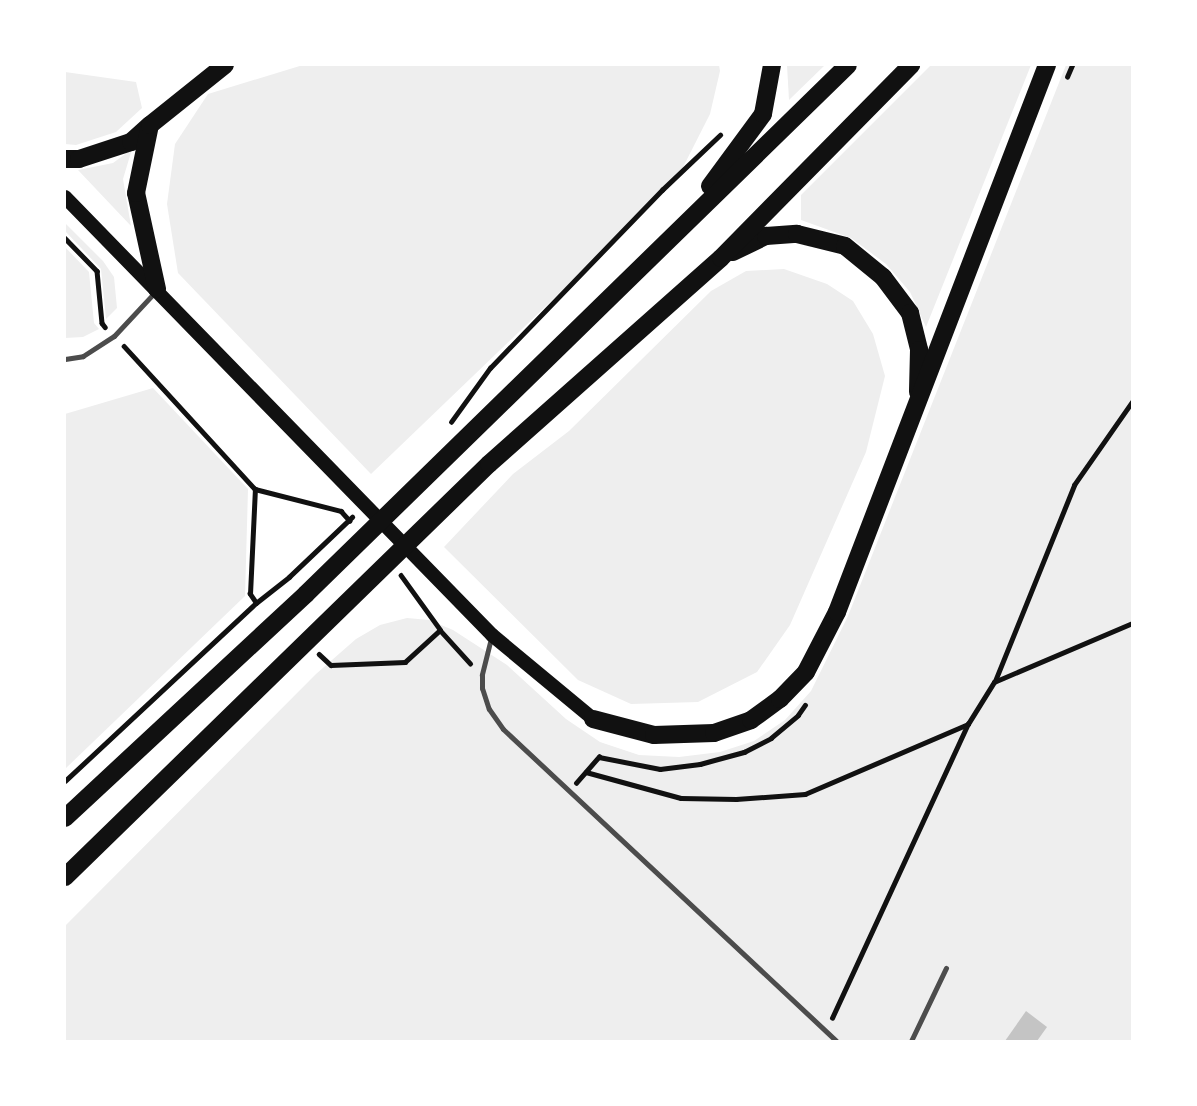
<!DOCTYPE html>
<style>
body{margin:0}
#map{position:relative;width:1197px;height:1106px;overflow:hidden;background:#fff;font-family:"Open Sans",sans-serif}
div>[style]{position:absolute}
.green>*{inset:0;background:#eee}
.building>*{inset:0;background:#c4c4c4}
.path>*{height:4.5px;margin:-2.25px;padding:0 2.25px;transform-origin:2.25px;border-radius:2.25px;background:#111}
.service>*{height:5px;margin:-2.5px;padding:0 2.5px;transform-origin:2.5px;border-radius:2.5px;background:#4c4c4c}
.secondary>*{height:14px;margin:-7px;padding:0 7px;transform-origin:7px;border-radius:7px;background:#111}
.primary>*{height:18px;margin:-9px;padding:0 9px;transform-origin:9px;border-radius:9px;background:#111}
span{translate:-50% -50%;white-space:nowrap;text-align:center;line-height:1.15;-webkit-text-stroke:5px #fff;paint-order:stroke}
.frame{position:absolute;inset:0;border:66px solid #fff;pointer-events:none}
</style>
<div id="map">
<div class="green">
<i style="clip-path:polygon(303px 65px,719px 65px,720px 71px,710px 114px,676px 181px,371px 474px,178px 273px,167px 204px,175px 144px,208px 94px)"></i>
<i style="clip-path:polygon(787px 65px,825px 65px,789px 100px)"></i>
<i style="clip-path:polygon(931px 65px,1031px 65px,926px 327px,910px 292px,886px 264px,851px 238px,801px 220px,801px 195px)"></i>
<i style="clip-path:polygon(1066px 65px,1132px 65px,1132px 1041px,65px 1041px,65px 926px,316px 674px,356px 639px,380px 625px,407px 618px,429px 620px,453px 630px,507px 665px,566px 719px,600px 742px,639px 755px,679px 757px,720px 752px,754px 741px,785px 720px,811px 691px,848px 616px)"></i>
<i style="clip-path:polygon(65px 72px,136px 82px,142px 108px,116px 132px,76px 145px,65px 144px)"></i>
<i style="clip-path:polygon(132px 149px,123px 179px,131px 226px,78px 170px,113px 163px)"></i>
<i style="clip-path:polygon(65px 223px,103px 261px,114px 277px,117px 308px,106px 319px,101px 269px,65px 231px)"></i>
<i style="clip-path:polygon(65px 247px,89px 272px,94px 323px,99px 329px,83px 337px,65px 338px)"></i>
<i style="clip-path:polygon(784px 269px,827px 284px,853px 301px,873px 334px,885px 376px,866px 452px,790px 625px,757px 672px,698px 702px,631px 704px,578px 680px,444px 547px,513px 474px,569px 431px,711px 291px,746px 271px)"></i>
<i style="clip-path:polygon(153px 388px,248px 489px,245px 596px,65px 769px,65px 414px)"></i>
</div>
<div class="building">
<i style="clip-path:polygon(1026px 1011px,1047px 1027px,1037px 1041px,1005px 1041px)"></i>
</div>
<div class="path">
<i style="left:1067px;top:77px;width:13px;rotate:-67deg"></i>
<i style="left:65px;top:238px;width:46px;rotate:45.9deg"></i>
<i style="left:97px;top:271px;width:52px;rotate:84.5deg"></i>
<i style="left:102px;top:323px;width:5px;rotate:53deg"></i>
<i style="left:124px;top:346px;width:194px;rotate:47.5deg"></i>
<i style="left:255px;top:489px;width:89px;rotate:14.3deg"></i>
<i style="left:341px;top:511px;width:13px;rotate:48deg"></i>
<i style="left:451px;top:422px;width:67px;rotate:-54.2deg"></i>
<i style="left:490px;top:368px;width:248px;rotate:-46deg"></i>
<i style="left:662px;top:190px;width:80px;rotate:-43.5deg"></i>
<i style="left:256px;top:603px;width:42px;rotate:-38.2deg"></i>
<i style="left:289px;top:577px;width:87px;rotate:-43.6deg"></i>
<i style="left:440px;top:630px;width:45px;rotate:47.7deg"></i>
<i style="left:319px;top:654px;width:16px;rotate:43deg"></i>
<i style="left:331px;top:665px;width:74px;rotate:-2.3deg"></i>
<i style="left:405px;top:662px;width:47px;rotate:-42.4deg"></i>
<i style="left:440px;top:630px;width:67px;rotate:-125.8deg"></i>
<i style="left:995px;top:681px;width:211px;rotate:-68deg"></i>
<i style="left:1074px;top:485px;width:101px;rotate:-55.1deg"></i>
<i style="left:586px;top:772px;width:98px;rotate:15.3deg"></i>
<i style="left:681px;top:798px;width:55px;rotate:1deg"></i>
<i style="left:736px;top:799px;width:69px;rotate:-4.1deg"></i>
<i style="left:805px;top:794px;width:177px;rotate:-23.2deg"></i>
<i style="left:968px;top:724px;width:49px;rotate:-58.2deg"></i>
<i style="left:994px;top:682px;width:150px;rotate:-23.1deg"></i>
<i style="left:65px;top:781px;width:261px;rotate:-43deg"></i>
<i style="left:256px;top:603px;width:11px;rotate:-124deg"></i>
<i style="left:250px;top:594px;width:105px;rotate:-87.3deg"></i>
<i style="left:576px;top:783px;width:35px;rotate:-49deg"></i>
<i style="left:599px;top:757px;width:62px;rotate:11.1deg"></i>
<i style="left:660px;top:769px;width:40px;rotate:-7.1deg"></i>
<i style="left:700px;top:764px;width:46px;rotate:-15.3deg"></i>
<i style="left:744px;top:752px;width:30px;rotate:-27deg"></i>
<i style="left:771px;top:738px;width:35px;rotate:-40deg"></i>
<i style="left:798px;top:715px;width:12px;rotate:-55deg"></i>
<i style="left:832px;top:1018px;width:324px;rotate:-65.2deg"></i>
</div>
<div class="service">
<i style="left:65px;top:359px;width:18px;rotate:-9deg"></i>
<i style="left:83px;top:356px;width:37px;rotate:-33deg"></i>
<i style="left:114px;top:336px;width:60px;rotate:-47deg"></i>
<i style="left:491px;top:638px;width:38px;rotate:104deg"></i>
<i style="left:482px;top:675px;width:13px;rotate:90deg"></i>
<i style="left:482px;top:688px;width:22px;rotate:72deg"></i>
<i style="left:489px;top:709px;width:24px;rotate:55deg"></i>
<i style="left:503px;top:729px;width:456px;rotate:43.1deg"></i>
<i style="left:911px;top:1041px;width:81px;rotate:-64.4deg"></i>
</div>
<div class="secondary">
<i style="left:65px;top:197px;width:612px;rotate:45.73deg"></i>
<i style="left:492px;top:635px;width:131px;rotate:39.7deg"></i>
</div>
<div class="primary">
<i style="left:65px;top:159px;width:14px"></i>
<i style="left:79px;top:159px;width:55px;rotate:-18.1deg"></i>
<i style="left:131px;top:142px;width:25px;rotate:-42deg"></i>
<i style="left:710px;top:186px;width:89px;rotate:-53.6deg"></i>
<i style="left:763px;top:114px;width:50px;rotate:-79.6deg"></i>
<i style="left:733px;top:252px;width:37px;rotate:-26deg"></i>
<i style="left:766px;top:236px;width:31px;rotate:-4deg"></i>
<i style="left:797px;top:234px;width:49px;rotate:14deg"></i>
<i style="left:845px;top:246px;width:49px;rotate:39.2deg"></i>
<i style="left:883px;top:277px;width:45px;rotate:53.1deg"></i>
<i style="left:910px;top:313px;width:38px;rotate:76deg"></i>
<i style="left:919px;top:350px;width:42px;rotate:91.4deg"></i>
<i style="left:157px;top:289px;width:98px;rotate:-102.3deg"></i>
<i style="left:136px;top:193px;width:69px;rotate:-78.4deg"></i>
<i style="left:150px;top:125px;width:96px;rotate:-38.7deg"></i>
<i style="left:593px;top:719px;width:63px;rotate:14.7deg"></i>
<i style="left:654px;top:735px;width:60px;rotate:-1.9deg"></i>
<i style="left:714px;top:733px;width:39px;rotate:-19deg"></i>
<i style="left:751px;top:720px;width:36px;rotate:-36deg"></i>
<i style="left:780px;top:699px;width:37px;rotate:-46deg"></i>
<i style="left:806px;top:672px;width:68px;rotate:-62.7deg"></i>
<i style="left:837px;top:612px;width:586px;rotate:-69deg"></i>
<i style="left:65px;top:818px;width:329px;rotate:-42.9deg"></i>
<i style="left:306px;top:594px;width:757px;rotate:-44.3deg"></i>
<i style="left:65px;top:877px;width:592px;rotate:-44.25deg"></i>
<i style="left:489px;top:464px;width:310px;rotate:-41.6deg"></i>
<i style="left:721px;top:258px;width:271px;rotate:-45.4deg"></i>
</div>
<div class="frame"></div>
</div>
